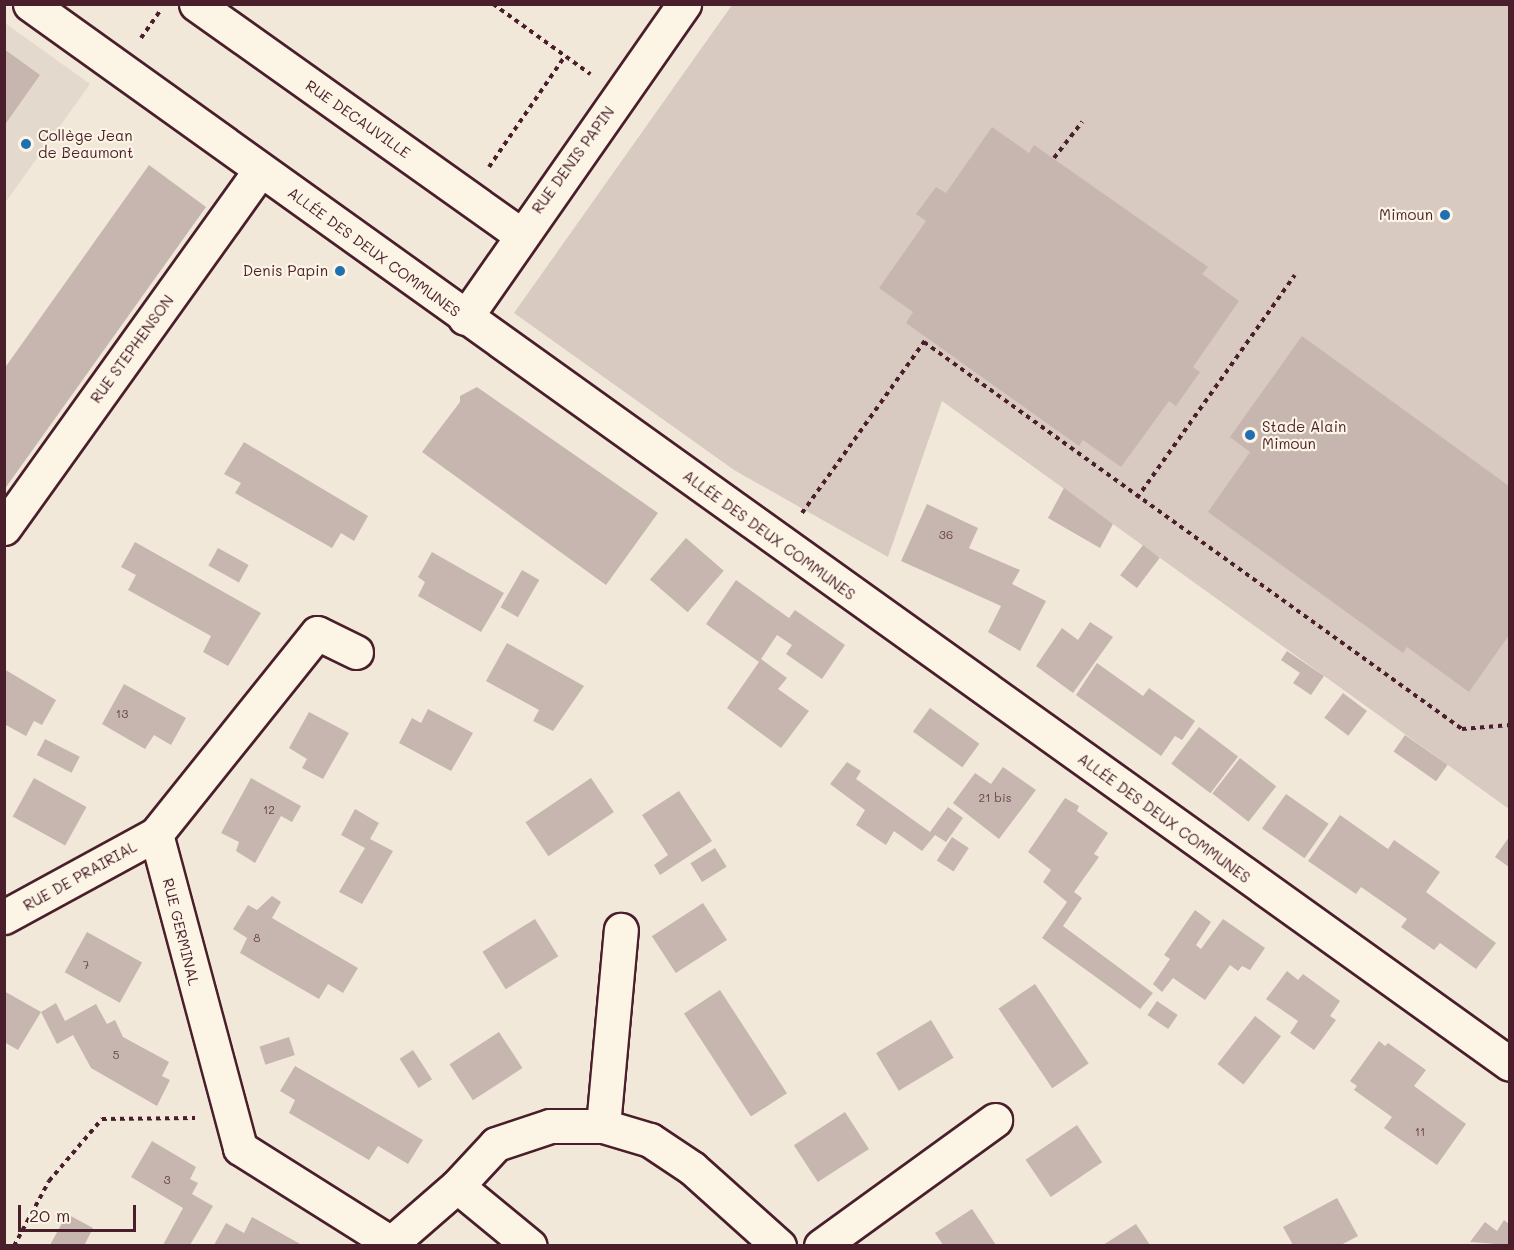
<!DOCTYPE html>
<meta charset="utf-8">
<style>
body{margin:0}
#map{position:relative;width:1514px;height:1250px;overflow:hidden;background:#f1e8da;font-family:Mali,sans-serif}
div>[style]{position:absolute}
.built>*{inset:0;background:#e4d9cd}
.green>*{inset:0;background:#d8cac0}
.building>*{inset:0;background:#c7b6af;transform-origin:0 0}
.path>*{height:4px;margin-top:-2px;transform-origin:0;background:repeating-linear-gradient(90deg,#4a1f2b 0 4.5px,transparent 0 9px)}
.roads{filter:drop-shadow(2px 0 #4a1f2b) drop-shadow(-2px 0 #4a1f2b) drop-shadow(0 2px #4a1f2b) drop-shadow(0 -2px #4a1f2b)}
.minor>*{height:33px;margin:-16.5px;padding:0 16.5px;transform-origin:16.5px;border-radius:16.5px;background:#fcf5e5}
.dots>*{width:16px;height:16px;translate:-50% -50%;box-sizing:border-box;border:3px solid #fcf5e5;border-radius:50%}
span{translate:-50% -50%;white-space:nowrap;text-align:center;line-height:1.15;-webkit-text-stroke:4.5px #fcf5e5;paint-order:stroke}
.number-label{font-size:12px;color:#69454c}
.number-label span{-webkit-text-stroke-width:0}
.street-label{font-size:15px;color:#4a1f2b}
.poi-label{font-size:15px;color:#4a1f2b}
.left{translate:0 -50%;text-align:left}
.right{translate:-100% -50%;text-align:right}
.frame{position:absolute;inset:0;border:6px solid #4a1f2b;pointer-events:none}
.scale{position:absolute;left:18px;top:1205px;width:118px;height:27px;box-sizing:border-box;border:3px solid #4a1f2b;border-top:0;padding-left:8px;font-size:18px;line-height:21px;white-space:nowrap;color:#4a1f2b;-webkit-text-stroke:4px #fcf5e5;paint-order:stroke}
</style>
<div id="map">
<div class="built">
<i style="clip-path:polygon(5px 23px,90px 84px,5px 203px)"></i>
</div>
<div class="green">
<i style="clip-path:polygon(732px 5px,1509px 5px,1509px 809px,942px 401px,888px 557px,734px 470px,514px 313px)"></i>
</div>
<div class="building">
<i style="clip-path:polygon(4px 49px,40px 75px,4px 126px)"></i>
<i style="clip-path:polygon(992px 127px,1029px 153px,1034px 145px,1208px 267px,1202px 274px,1239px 301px,1193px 367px,1200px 372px,1176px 406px,1169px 401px,1121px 467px,1083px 440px,1079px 446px,906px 323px,913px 312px,879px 288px,926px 221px,916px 214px,936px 187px,946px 193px)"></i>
<i style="clip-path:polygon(149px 165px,206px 207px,4px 490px,4px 369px)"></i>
<i style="clip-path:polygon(1302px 336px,1509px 486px,1509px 635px,1469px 692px,1407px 647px,1403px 653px,1208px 512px,1250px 452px,1230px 437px)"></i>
<i style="clip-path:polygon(477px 387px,658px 513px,606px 585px,422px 452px,460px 402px,460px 396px)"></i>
<i style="clip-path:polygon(244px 442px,368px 516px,354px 541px,341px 533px,332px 548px,235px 493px,241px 483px,224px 474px)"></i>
<i style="clip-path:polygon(1064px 488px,1113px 524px,1100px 548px,1048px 518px)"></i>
<i style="clip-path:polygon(927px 504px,978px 528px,969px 548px,1020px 570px,1012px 584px,1046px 601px,1020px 651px,988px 632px,1001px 606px,901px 561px)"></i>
<i style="left:686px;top:538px;width:50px;height:55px;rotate:41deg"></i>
<i style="clip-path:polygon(135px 542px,261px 613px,228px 666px,203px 652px,211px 636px,128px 590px,136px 575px,121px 567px)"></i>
<i style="left:1143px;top:545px;width:21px;height:38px;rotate:37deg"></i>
<i style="left:218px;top:548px;width:35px;height:20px;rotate:29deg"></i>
<i style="clip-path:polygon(432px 552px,504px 593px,481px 632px,418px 596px,425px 582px,418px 577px)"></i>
<i style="left:522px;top:570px;width:20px;height:43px;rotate:30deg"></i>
<i style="clip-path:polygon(736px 580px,789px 618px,795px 610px,845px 645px,822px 679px,786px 654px,792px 645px,777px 635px,761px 659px,787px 678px,778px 689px,809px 711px,781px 748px,727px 708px,759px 662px,706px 624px)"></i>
<i style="clip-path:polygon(1090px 622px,1113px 637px,1073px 693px,1036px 666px,1062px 628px,1078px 640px)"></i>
<i style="clip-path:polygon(507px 643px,584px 686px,553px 731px,533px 721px,539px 710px,486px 681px)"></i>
<i style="clip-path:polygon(1287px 651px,1324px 676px,1311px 695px,1293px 683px,1300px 673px,1281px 660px)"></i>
<i style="clip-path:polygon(1097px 663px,1143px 696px,1149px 688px,1195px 721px,1182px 740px,1175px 736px,1161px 756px,1076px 695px)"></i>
<i style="clip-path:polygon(4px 669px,56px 700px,42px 725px,34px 721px,26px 736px,4px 724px)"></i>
<i style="clip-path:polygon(124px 684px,186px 718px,171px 745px,154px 735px,145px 749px,102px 724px)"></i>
<i style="left:1343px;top:693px;width:30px;height:31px;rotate:37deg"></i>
<i style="left:930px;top:708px;width:61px;height:29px;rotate:36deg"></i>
<i style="clip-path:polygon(428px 709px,473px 733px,451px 771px,399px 743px,412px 718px,421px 723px)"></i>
<i style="clip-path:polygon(309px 712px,349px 733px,323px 779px,302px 768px,307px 759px,289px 748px)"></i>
<i style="left:1199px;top:727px;width:49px;height:46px;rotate:37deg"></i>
<i style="left:1405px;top:735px;width:52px;height:20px;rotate:35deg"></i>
<i style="left:45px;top:739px;width:39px;height:18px;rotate:27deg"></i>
<i style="left:1240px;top:758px;width:46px;height:45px;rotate:38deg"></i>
<i style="clip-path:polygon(847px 762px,861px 771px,856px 779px,930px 832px,948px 807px,963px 818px,946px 842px,935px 835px,922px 851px,894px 831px,886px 845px,856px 825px,865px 810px,830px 784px)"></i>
<i style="clip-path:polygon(1003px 767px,1036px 790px,999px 839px,953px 803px,975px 773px,991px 784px)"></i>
<i style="left:34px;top:778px;width:60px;height:44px;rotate:29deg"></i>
<i style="clip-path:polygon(251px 778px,301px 806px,292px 822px,281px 816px,255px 863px,236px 851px,239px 842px,221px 833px)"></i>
<i style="left:591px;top:778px;width:41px;height:79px;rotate:56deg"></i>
<i style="clip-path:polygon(679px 791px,712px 841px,660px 875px,654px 865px,668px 855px,642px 815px)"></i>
<i style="left:1286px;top:794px;width:52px;height:42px;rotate:35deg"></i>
<i style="clip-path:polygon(1065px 798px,1079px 806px,1077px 811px,1108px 833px,1094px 854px,1099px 857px,1074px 892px,1082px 898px,1063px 926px,1153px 993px,1140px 1009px,1042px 938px,1067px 902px,1043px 882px,1051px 870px,1028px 852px)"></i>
<i style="clip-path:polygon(355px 809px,379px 823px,370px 839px,393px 851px,362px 904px,339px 892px,365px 848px,341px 835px)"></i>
<i style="clip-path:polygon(1340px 815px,1388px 849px,1394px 840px,1440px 872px,1426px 892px,1496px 943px,1476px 969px,1440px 943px,1434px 950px,1401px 927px,1407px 919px,1361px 887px,1356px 894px,1308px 861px)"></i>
<i style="left:952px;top:837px;width:20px;height:28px;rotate:33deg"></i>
<i style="clip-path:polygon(1509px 837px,1509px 867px,1495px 857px)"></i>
<i style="left:715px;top:848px;width:22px;height:29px;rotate:58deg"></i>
<i style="clip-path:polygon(272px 896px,281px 902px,272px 918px,358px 968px,343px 993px,328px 984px,319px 999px,240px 953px,247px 938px,233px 929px,248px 905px,257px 910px)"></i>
<i style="left:703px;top:903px;width:44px;height:61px;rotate:57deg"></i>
<i style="clip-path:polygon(1195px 910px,1211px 922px,1196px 945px,1201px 949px,1223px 919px,1265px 948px,1250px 970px,1242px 966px,1238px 971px,1230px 965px,1205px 1000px,1173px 978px,1162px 992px,1153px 984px,1170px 959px,1164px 955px)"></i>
<i style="left:535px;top:919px;width:44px;height:62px;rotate:58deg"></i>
<i style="left:87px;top:932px;width:63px;height:46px;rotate:29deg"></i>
<i style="clip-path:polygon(1287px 971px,1298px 980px,1303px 974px,1340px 1001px,1330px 1016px,1336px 1020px,1314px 1050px,1290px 1033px,1298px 1021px,1266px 999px)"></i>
<i style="left:1035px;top:984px;width:96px;height:44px;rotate:56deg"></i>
<i style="left:720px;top:990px;width:123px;height:43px;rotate:57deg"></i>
<i style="clip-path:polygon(4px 991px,41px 1012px,18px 1050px,4px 1042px)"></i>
<i style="left:1157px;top:1001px;width:25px;height:17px;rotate:34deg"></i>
<i style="clip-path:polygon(56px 1003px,65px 1021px,96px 1004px,107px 1024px,115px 1020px,123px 1037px,169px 1062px,162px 1076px,170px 1080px,157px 1106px,91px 1068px,73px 1035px,57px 1044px,41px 1012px)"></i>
<i style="left:1255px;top:1016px;width:33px;height:61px;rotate:38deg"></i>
<i style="left:931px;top:1020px;width:44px;height:64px;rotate:59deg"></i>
<i style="left:499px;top:1032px;width:43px;height:59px;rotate:57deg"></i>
<i style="left:289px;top:1037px;width:19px;height:31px;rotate:72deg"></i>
<i style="clip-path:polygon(1379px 1041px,1385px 1046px,1388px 1043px,1426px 1070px,1414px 1086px,1466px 1124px,1437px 1165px,1384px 1128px,1392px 1117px,1354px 1090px,1357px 1086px,1350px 1081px)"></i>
<i style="left:413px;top:1050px;width:35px;height:16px;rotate:57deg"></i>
<i style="clip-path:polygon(295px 1066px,423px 1140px,408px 1164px,378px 1146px,369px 1160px,289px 1113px,295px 1100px,280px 1091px)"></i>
<i style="left:845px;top:1112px;width:44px;height:61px;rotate:57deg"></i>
<i style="left:1077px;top:1125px;width:45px;height:62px;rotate:56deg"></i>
<i style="clip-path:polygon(152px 1141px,196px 1167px,190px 1179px,198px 1183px,192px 1194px,213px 1206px,190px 1245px,163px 1245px,183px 1208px,131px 1177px)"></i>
<i style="clip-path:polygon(1337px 1198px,1358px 1236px,1341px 1245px,1293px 1245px,1283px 1227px)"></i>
<i style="clip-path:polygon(972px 1209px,996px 1245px,943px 1245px,935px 1233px)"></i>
<i style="clip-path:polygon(67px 1214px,93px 1228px,85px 1244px,88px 1245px,50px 1245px)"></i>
<i style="clip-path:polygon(252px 1217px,302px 1245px,214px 1245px,226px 1223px,244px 1233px)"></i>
<i style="clip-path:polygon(1504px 1220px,1509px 1224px,1509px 1245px,1470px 1242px,1485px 1222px,1497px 1231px)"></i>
<i style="clip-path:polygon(1136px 1224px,1150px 1245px,1103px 1245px)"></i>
</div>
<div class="path">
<i style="left:493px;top:4px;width:120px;rotate:35.8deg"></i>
<i style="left:141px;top:38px;width:32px;rotate:-55deg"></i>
<i style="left:1054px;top:158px;width:46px;rotate:-52.1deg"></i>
<i style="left:489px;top:167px;width:135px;rotate:-55.6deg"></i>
<i style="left:924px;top:342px;width:663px;rotate:35.73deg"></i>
<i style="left:1462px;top:729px;width:48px;rotate:-4.8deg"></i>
<i style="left:1137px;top:498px;width:273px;rotate:-54.7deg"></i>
<i style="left:802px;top:513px;width:215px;rotate:-54.5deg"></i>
<i style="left:14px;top:1246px;width:74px;rotate:-61.7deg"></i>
<i style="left:49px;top:1181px;width:82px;rotate:-49.5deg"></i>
<i style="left:102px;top:1119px;width:93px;rotate:-0.6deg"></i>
</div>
<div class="roads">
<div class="minor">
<i style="left:30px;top:4px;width:1820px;rotate:35.61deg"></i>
<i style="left:196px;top:4px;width:397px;rotate:35.4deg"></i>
<i style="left:465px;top:318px;width:383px;rotate:-55.1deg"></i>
<i style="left:4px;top:528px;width:440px;rotate:-54.4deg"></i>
<i style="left:356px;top:652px;width:43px;rotate:-154deg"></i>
<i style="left:317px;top:633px;width:258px;rotate:128.7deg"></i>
<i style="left:156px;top:834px;width:325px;rotate:75deg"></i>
<i style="left:240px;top:1148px;width:178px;rotate:32.2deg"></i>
<i style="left:4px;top:917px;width:173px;rotate:-28.6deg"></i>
<i style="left:603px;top:1126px;width:197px;rotate:-84.8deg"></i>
<i style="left:457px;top:1186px;width:94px;rotate:39.4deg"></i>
<i style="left:388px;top:1246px;width:91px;rotate:-41deg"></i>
<i style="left:457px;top:1186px;width:57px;rotate:-47.1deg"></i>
<i style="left:496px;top:1144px;width:57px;rotate:-18.4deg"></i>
<i style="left:550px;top:1126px;width:53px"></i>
<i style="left:603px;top:1126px;width:49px;rotate:16.6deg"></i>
<i style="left:650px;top:1140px;width:50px;rotate:33.7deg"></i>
<i style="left:692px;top:1168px;width:117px;rotate:41.9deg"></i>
<i style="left:821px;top:1246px;width:215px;rotate:-35.9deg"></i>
</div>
</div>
<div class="dots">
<i style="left:26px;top:144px;background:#1f6fb2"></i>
<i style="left:1445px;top:215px;background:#1f6fb2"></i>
<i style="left:340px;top:271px;background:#1f6fb2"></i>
<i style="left:1250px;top:435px;background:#1f6fb2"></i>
</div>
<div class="number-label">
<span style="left:946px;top:535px">36</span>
<span style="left:122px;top:714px">13</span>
<span style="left:995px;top:798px">21 bis</span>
<span style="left:269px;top:810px">12</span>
<span style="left:257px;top:938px">8</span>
<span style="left:86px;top:965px">7</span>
<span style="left:116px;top:1055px">5</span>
<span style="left:1420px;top:1132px">11</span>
<span style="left:167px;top:1180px">3</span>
</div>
<div class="street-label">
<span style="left:358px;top:119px;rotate:35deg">RUE DECAUVILLE</span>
<span style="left:573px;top:160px;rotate:-54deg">RUE DENIS PAPIN</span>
<span style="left:374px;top:252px;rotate:36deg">ALLÉE DES DEUX COMMUNES</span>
<span style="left:132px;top:349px;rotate:-54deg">RUE STEPHENSON</span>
<span style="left:769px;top:535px;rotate:36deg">ALLÉE DES DEUX COMMUNES</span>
<span style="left:1164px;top:818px;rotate:36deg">ALLÉE DES DEUX COMMUNES</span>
<span style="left:80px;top:876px;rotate:-29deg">RUE DE PRAIRIAL</span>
<span style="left:181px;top:932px;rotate:76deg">RUE GERMINAL</span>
</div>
<div class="poi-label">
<span class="left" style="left:38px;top:144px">Collège Jean<br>de Beaumont</span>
<span class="right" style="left:1433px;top:215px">Mimoun</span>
<span class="right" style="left:328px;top:271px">Denis Papin</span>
<span class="left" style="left:1262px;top:435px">Stade Alain<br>Mimoun</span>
</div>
<div class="frame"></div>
<div class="scale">20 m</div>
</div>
